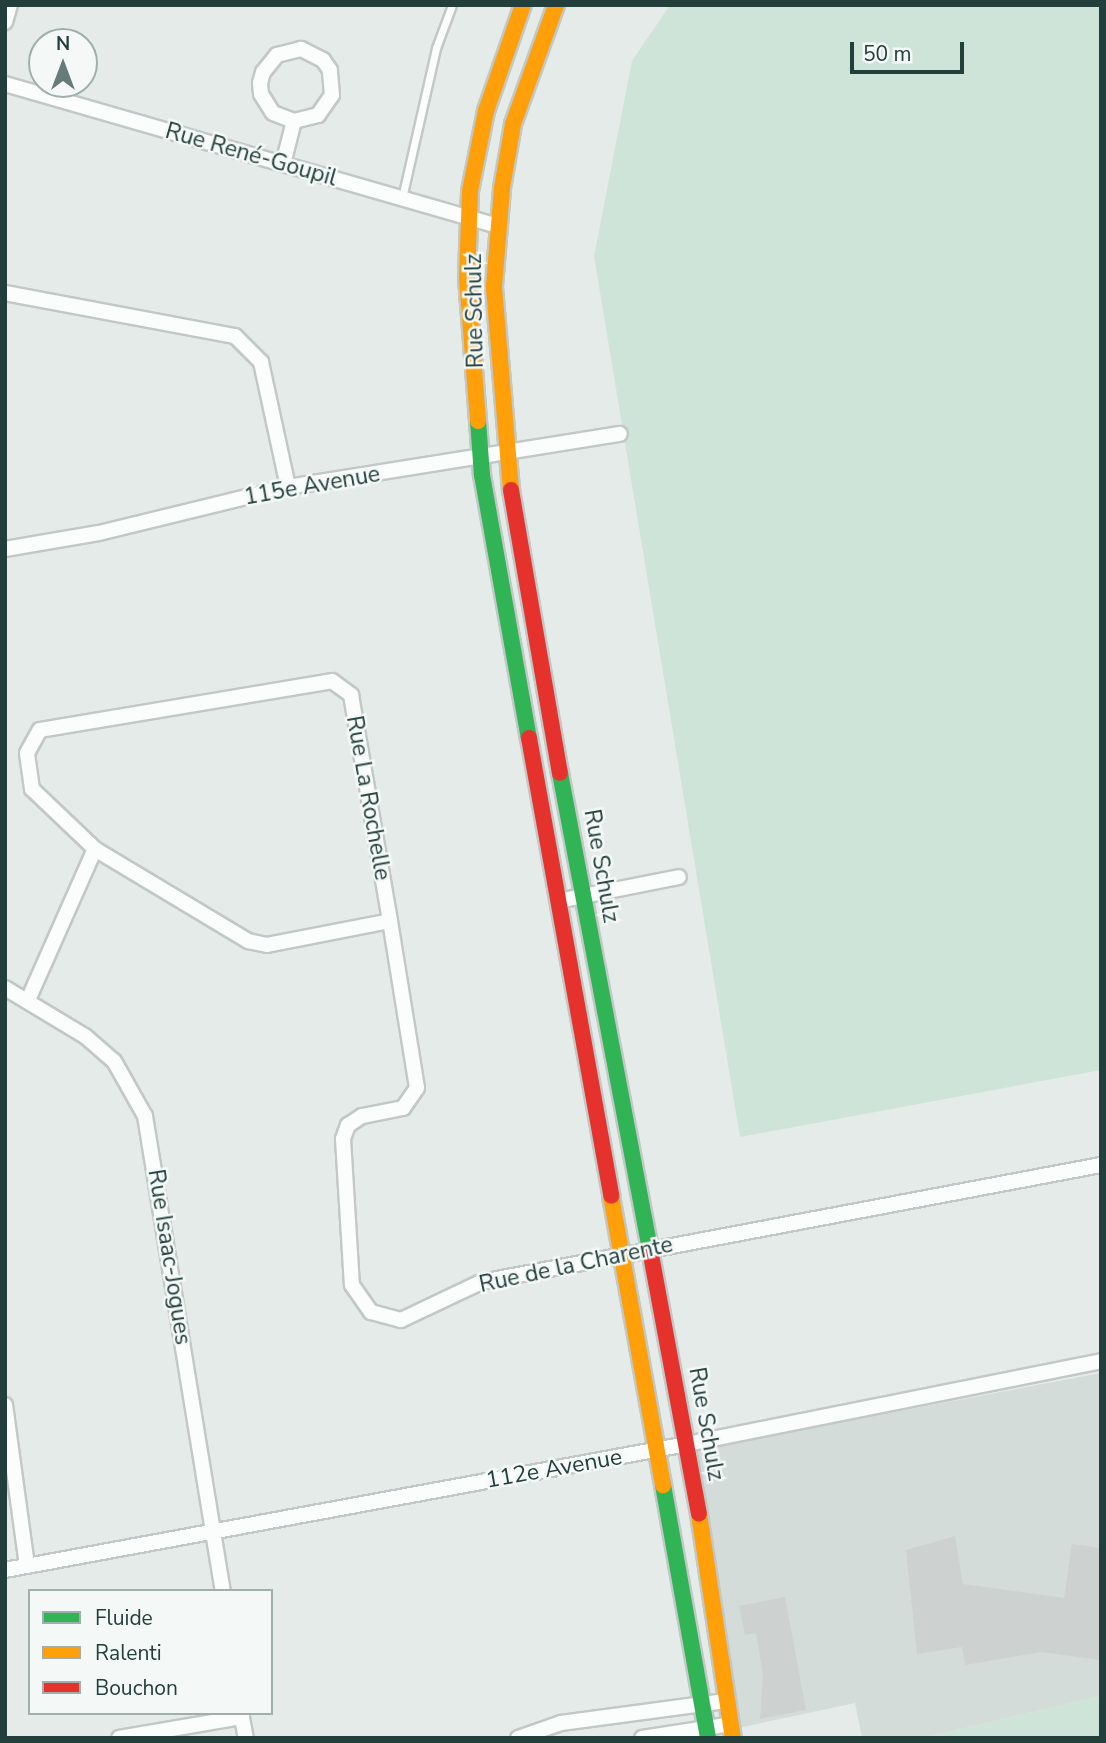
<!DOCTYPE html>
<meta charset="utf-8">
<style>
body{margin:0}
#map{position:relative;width:1106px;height:1743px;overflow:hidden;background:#e5ebe9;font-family:"Nunito Sans",sans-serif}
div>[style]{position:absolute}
.built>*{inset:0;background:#d3dcd9}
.green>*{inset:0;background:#cee4d8}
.building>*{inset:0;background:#cdd2d0}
.roads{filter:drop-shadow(2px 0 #c2c8c6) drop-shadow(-2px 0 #c2c8c6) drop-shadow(0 2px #c2c8c6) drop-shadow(0 -2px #c2c8c6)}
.lane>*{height:7px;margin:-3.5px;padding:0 3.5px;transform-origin:3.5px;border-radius:3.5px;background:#fbfcfc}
.street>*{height:14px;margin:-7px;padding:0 7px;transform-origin:7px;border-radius:7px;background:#fbfcfc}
.fast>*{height:16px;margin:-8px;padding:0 8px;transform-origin:8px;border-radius:8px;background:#30b455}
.slow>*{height:16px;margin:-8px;padding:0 8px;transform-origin:8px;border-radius:8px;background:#ff9f0a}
.jam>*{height:16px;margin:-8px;padding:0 8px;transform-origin:8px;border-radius:8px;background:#e5322d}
span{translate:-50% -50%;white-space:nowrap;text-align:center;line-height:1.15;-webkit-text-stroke:5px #f4f9f7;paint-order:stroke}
.street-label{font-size:23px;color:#233f3b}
.frame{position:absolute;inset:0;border:7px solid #233f3b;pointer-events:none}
.legend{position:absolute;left:28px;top:1589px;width:245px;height:126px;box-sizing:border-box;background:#f4f9f7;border:2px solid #a0afac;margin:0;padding:9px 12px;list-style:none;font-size:21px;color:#233f3b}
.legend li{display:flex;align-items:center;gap:14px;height:35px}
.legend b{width:35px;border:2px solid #a0afac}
.north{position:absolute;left:28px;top:28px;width:70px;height:70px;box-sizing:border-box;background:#f4f9f7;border:2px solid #a0afac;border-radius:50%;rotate:0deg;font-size:19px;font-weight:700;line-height:28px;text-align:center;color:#233f3b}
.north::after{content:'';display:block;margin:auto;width:24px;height:32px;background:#677b78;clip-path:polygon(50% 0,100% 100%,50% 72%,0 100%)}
.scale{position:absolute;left:850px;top:42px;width:114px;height:32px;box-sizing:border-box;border:4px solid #233f3b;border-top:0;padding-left:9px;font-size:21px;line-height:24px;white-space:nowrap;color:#233f3b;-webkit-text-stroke:5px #f4f9f7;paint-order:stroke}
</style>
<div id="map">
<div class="built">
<i style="clip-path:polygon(1101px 1373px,1101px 1696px,923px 1738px,862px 1738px,855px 1703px,738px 1728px,694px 1450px)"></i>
</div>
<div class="green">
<i style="clip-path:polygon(670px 5px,1101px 5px,1101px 1070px,740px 1137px,594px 256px,632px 61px)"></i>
<i style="clip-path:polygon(1101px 1696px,1101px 1738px,923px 1738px)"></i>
</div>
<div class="building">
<i style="clip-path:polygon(955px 1536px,963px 1584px,1064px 1598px,1072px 1544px,1101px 1548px,1101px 1660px,1041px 1652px,965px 1665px,962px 1647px,917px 1654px,906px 1550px)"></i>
<i style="clip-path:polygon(785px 1597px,806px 1710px,760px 1719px,763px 1675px,756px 1633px,745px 1635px,739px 1606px)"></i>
</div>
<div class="roads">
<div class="lane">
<i style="left:402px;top:198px;width:154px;rotate:-77.2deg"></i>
<i style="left:436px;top:48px;width:46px;rotate:-69.6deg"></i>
</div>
<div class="street">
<i style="left:5px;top:22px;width:18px;rotate:-74deg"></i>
<i style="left:5px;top:84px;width:513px;rotate:16.07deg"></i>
<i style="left:283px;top:164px;width:44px;rotate:-75.7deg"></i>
<i style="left:294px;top:121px;width:25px;rotate:-14deg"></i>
<i style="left:318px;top:115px;width:24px;rotate:-55deg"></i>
<i style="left:332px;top:95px;width:25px;rotate:-95deg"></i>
<i style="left:330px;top:70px;width:12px;rotate:-125deg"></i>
<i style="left:323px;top:60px;width:25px;rotate:-153deg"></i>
<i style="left:301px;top:49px;width:25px;rotate:166deg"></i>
<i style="left:277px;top:55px;width:22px;rotate:129deg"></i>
<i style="left:263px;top:72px;width:11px;rotate:105deg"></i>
<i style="left:260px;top:83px;width:11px;rotate:85deg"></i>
<i style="left:261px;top:94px;width:22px;rotate:58deg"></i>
<i style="left:273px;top:113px;width:22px;rotate:21deg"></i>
<i style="left:5px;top:293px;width:234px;rotate:10.6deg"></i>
<i style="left:235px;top:336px;width:37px;rotate:45deg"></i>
<i style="left:261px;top:362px;width:128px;rotate:77.8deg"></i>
<i style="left:5px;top:549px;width:95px;rotate:-9.7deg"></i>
<i style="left:99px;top:533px;width:195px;rotate:-13.7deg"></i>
<i style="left:288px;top:487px;width:336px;rotate:-9.1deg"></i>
<i style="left:332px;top:681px;width:24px;rotate:36deg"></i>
<i style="left:351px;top:695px;width:229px;rotate:80.2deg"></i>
<i style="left:390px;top:921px;width:125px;rotate:169deg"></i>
<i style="left:267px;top:945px;width:19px;rotate:-168deg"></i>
<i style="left:248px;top:941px;width:179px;rotate:-149deg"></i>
<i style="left:95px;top:849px;width:87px;rotate:-136.4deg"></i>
<i style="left:32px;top:789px;width:36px;rotate:-98deg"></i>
<i style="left:27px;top:753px;width:26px;rotate:-61deg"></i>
<i style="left:40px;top:730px;width:296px;rotate:-9.5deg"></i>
<i style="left:558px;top:901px;width:123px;rotate:-11.2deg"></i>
<i style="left:390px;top:921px;width:169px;rotate:80.8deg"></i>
<i style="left:417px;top:1088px;width:24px;rotate:125deg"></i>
<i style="left:403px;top:1108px;width:42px;rotate:169deg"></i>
<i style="left:362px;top:1116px;width:17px;rotate:147deg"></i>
<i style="left:348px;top:1125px;width:15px;rotate:110deg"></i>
<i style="left:343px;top:1139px;width:146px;rotate:86.5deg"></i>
<i style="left:352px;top:1285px;width:33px;rotate:55deg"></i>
<i style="left:371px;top:1312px;width:31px;rotate:15deg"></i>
<i style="left:401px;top:1320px;width:89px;rotate:-25.4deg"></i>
<i style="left:481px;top:1282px;width:631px;rotate:-10.69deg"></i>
<i style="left:5px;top:988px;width:93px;rotate:31deg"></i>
<i style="left:85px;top:1036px;width:38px;rotate:41deg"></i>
<i style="left:114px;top:1061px;width:63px;rotate:60.6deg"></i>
<i style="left:145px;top:1116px;width:481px;rotate:80.7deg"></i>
<i style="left:28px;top:1000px;width:165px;rotate:-66.1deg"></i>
<i style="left:5px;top:1405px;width:162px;rotate:82.2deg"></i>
<i style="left:5px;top:1570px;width:694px;rotate:-10.47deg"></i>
<i style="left:687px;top:1444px;width:422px;rotate:-11.3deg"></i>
<i style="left:241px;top:1713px;width:25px;rotate:79deg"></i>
<i style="left:119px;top:1738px;width:125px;rotate:-9.7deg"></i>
<i style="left:518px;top:1738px;width:46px;rotate:-19.2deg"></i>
<i style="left:561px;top:1723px;width:166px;rotate:-7.6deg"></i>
<i style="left:642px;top:1738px;width:90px;rotate:-8.9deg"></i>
</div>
<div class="fast">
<i style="left:478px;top:421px;width:54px;rotate:85.8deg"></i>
<i style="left:482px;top:475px;width:267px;rotate:79.9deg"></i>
<i style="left:560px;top:773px;width:491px;rotate:79.3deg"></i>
<i style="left:663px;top:1485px;width:257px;rotate:79.9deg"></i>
</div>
<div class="slow">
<i style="left:478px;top:421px;width:143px;rotate:-94.4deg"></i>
<i style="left:467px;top:278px;width:87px;rotate:-88deg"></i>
<i style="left:470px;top:191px;width:82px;rotate:-78.7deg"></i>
<i style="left:486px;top:111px;width:112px;rotate:-70.8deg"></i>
<i style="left:511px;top:490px;width:205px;rotate:-94.8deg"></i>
<i style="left:494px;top:286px;width:98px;rotate:-85.3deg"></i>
<i style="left:502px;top:188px;width:65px;rotate:-80.2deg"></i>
<i style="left:513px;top:124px;width:127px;rotate:-70.1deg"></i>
<i style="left:611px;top:1196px;width:294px;rotate:79.8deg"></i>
<i style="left:699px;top:1514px;width:227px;rotate:81.4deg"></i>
</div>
<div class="jam">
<i style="left:511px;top:490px;width:287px;rotate:80.2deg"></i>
<i style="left:529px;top:738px;width:465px;rotate:79.8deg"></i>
<i style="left:651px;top:1255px;width:263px;rotate:79.5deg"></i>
</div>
</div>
<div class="street-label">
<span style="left:251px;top:155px;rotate:16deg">Rue René-Goupil</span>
<span style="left:475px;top:311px;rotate:-91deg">Rue Schulz</span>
<span style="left:312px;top:486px;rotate:-10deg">115e Avenue</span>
<span style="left:368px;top:798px;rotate:80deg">Rue La Rochelle</span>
<span style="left:601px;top:866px;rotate:80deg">Rue Schulz</span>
<span style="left:169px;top:1257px;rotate:81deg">Rue Isaac-Jogues</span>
<span style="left:576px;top:1265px;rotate:-12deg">Rue de la Charente</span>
<span style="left:706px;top:1424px;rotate:80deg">Rue Schulz</span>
<span style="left:554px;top:1469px;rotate:-10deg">112e Avenue</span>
</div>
<div class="frame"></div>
<ul class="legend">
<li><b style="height:9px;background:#30b455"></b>Fluide</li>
<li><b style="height:9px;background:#ff9f0a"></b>Ralenti</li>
<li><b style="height:9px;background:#e5322d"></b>Bouchon</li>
</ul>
<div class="north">N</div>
<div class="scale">50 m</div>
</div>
